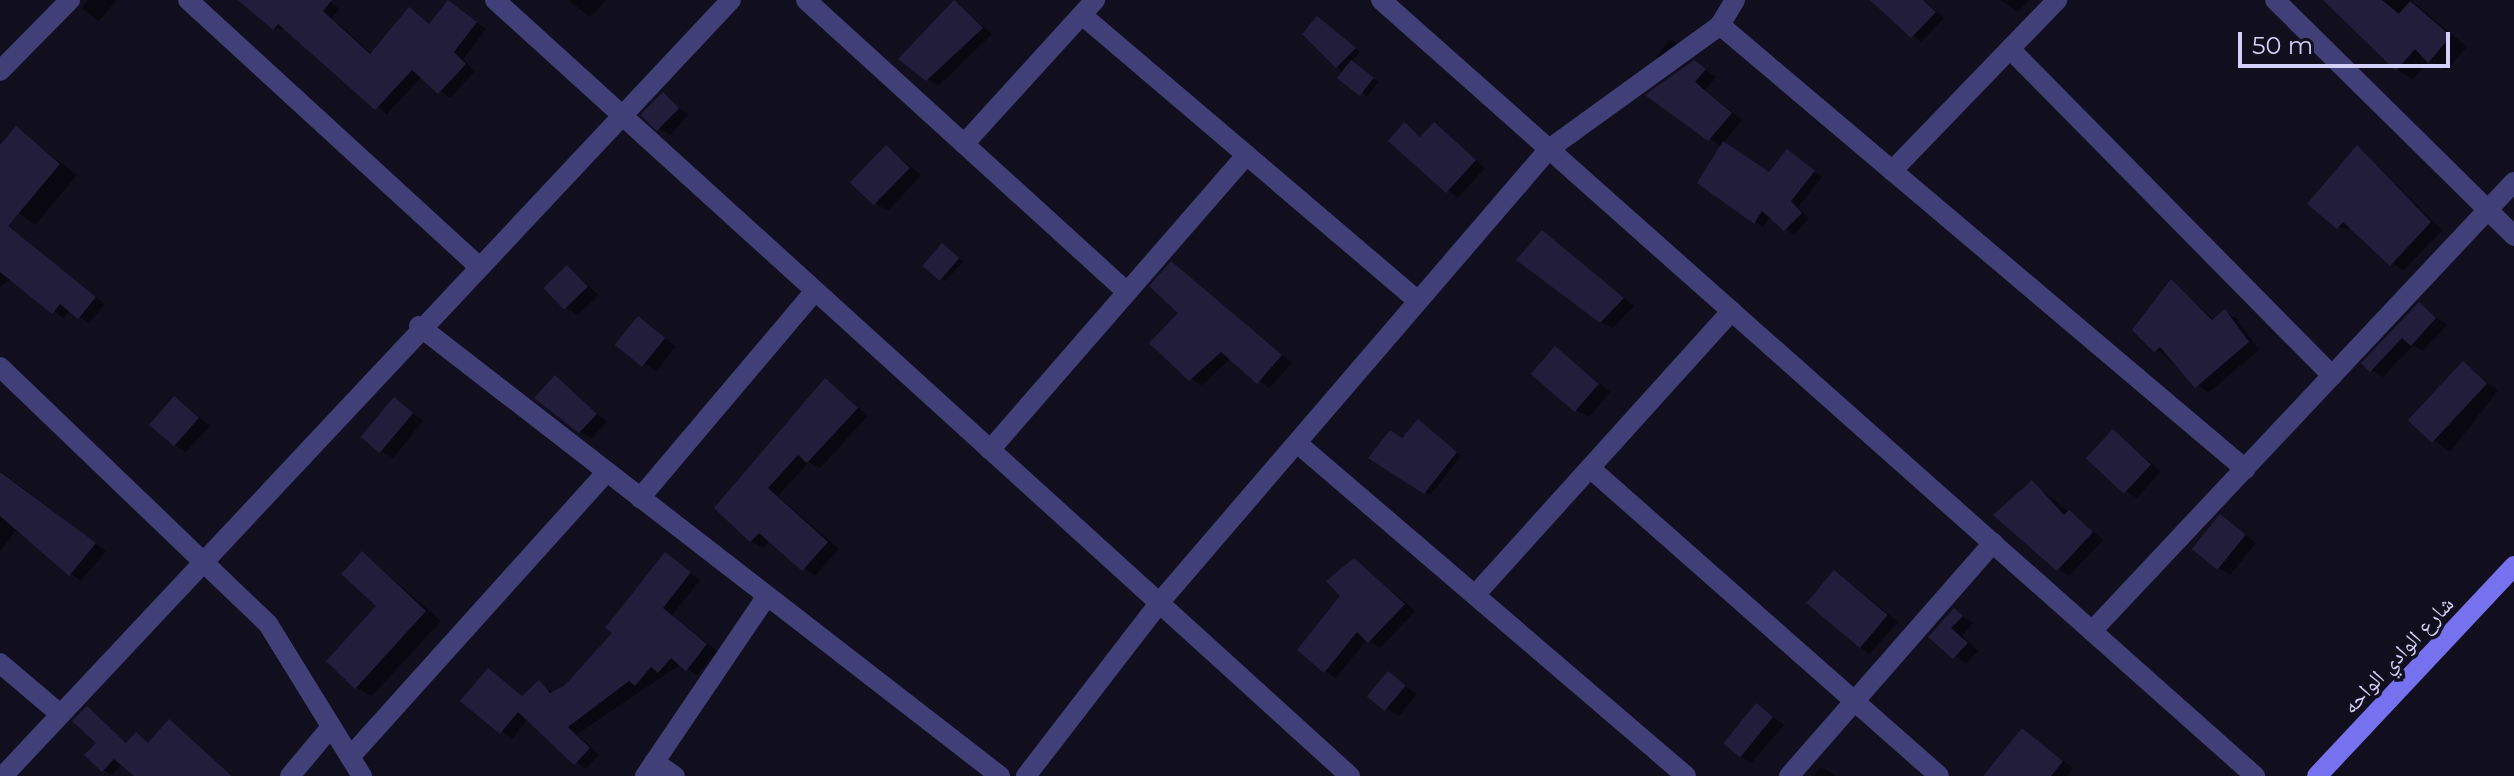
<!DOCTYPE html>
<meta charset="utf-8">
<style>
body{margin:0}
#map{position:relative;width:2514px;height:776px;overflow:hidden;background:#110e1d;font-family:Montserrat,"Noto Naskh Arabic",sans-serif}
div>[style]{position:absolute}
.shadow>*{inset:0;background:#0007;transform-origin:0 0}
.building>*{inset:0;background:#231d3c;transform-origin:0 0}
.street>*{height:20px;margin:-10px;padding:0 10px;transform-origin:10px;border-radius:10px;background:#413f77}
.secondary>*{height:20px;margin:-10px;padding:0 10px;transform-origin:10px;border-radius:10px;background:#7672ef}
span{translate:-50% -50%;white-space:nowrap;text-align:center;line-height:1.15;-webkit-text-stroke:7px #110e1d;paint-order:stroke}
.street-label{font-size:22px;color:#d5d0f9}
.scale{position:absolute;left:2238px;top:32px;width:212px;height:36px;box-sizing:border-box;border:4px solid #d5d0f9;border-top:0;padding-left:10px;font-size:24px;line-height:28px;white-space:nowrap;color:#d5d0f9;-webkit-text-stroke:6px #110e1d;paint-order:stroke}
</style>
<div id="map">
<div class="shadow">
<i style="clip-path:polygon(88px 0,117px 0,99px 21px,82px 8px)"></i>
<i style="clip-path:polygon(255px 0,328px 0,339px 9px,332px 18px,372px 54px,410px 10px,431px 25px,458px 8px,486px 29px,463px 59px,475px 71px,450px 98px,422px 76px,387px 114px,288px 30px,274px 28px)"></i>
<i style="clip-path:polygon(568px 0,606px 0,590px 17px)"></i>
<i style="clip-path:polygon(1873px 0,1924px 0,1944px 18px,1921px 42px)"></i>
<i style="clip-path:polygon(2001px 0,2029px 0,2018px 12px)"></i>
<i style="clip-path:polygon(2340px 0,2411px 0,2467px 47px,2446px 70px,2429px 61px,2413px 79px,2397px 70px)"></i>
<i style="clip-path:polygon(954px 2px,992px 34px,938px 86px,901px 59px)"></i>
<i style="clip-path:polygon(1323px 22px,1360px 52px,1350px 62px,1378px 82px,1367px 97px,1337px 67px)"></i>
<i style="clip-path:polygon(1670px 39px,1682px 46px,1666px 63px,1656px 57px)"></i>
<i style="clip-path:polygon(1695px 62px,1716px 77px,1705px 90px,1742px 120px,1723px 143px,1770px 174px,1788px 151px,1822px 177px,1798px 207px,1809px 218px,1794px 235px,1770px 216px,1763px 227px,1755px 222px,1722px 147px,1648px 95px)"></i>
<i style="clip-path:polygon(663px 94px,688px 115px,670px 135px,659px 128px)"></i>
<i style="clip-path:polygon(1405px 125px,1422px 138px,1434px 125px,1485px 168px,1458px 198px,1390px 141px)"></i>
<i style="clip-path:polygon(16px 129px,77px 175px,35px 225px,0 199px,0 148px)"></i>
<i style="clip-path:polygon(2357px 147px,2442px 230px,2403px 271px,2354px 230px,2338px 227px)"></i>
<i style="clip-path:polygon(887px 148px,921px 175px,888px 211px,876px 204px)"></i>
<i style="clip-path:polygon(8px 228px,105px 304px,89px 323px,70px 310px,63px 318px,12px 279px,0 286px,0 238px)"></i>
<i style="clip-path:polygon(1542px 232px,1634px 306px,1613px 328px,1601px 322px)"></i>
<i style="clip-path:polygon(948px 249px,963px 262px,945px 281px,939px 278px)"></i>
<i style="clip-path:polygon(1172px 264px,1292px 363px,1269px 388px,1231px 358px,1202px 385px,1190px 379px)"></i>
<i style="clip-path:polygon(568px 268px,599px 295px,578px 315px,566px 308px)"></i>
<i style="clip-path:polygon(2171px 282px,2215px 320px,2225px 312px,2236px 318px,2259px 350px,2208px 393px,2134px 330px)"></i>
<i style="clip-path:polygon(2419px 305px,2447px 325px,2423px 351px,2413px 345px,2383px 377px,2372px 370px,2364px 363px)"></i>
<i style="left:638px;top:319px;width:46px;height:32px;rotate:36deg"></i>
<i style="clip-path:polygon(1555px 349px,1610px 392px,1589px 417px,1577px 410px)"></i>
<i style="left:2464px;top:364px;width:43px;height:78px;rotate:38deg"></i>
<i style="clip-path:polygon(555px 378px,607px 422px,592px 438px,580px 432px)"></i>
<i style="clip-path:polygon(826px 381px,868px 416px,820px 468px,809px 462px,778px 496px,839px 549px,815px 576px,770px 540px,763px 548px,751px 541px,717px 508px)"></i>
<i style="clip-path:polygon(175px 398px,210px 426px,186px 452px,175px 445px)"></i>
<i style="clip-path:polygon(395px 400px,423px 421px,393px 458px,381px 451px)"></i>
<i style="clip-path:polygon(1424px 424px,1461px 456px,1430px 495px,1371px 457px)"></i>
<i style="clip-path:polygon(2114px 432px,2161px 471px,2137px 498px,2125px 491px)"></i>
<i style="clip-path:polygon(0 471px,106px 551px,81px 581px,16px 531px,0 551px)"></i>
<i style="clip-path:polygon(2033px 483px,2103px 540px,2069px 576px,2058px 569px)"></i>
<i style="clip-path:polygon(2220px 516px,2256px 543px,2230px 575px,2219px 568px)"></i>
<i style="clip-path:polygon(363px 553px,441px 621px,372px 696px,356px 687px,379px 606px)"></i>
<i style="clip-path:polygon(1354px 560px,1415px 611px,1380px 648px,1367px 639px,1336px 678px,1325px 671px)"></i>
<i style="clip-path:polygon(676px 561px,700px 580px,672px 615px,717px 651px,697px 675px,681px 664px,577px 734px,599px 755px,585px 769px,528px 719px,512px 739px,463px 701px,489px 670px,524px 697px,539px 683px,553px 693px,566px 686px)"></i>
<i style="clip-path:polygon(1845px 579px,1898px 622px,1869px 654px,1808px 602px)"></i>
<i style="clip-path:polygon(1954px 610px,1973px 623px,1962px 636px,1978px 651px,1966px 664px,1931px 637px)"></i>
<i style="clip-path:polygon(1388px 673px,1417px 694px,1399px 716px,1387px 709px)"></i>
<i style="clip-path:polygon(1757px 706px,1784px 725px,1751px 763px,1740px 756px)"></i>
<i style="clip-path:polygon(87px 708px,128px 744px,136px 734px,150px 744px,170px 721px,233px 776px,137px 776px,122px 763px,112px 775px,103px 770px)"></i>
<i style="clip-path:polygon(2022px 730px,2073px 768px,2067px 776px,2000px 776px)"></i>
<i style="clip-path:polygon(1821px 767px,1833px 774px,1835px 776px,1814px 776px)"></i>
</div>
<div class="building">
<i style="clip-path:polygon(238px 0,332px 0,323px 11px,370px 54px,409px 7px,429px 24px,448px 0,477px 22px,454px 52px,466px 64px,438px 94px,412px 70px,375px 110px,278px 24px,273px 30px)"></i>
<i style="clip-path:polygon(954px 0,983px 28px,926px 81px,898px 59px)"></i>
<i style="clip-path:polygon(1870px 0,1923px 0,1936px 12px,1911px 38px)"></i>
<i style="clip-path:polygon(2323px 0,2382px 0,2399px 14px,2410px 1px,2451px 36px,2428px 63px,2415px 49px,2396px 71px)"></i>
<i style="clip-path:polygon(1317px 16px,1356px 48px,1336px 68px,1302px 34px)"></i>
<i style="left:1351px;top:60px;width:29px;height:23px;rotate:38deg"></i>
<i style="clip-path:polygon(1694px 60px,1706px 69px,1695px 82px,1732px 113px,1708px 141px,1645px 95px)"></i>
<i style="left:663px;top:92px;width:23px;height:32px;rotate:45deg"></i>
<i style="clip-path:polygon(1404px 122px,1420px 137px,1434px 122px,1476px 160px,1446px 193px,1388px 141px)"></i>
<i style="clip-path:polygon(16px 126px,60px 164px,8px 226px,96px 297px,78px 319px,60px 304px,52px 314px,0 272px,0 145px)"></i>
<i style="clip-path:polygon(1723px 141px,1769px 172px,1787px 149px,1815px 171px,1791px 201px,1802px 213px,1784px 231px,1762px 211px,1754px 224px,1697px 183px)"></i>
<i style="left:886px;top:145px;width:33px;height:52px;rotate:44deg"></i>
<i style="clip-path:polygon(2357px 145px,2431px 222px,2390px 266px,2343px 222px,2337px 229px,2307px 204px)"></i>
<i style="clip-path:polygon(1542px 230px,1624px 298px,1600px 323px,1516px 260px)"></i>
<i style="left:942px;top:243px;width:23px;height:30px;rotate:41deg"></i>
<i style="clip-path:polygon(1171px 261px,1282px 355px,1257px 384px,1221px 352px,1189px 381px,1149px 343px,1178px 313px,1149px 286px)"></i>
<i style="left:567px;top:265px;width:30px;height:33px;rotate:46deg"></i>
<i style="clip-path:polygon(2171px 279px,2212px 320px,2225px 309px,2249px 342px,2195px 388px,2160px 347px,2154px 352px,2132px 330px)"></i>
<i style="clip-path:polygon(2419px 302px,2436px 318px,2411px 346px,2402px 338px,2370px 372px,2361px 363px)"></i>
<i style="left:638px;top:316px;width:35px;height:37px;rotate:39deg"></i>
<i style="left:1555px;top:346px;width:58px;height:37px;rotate:41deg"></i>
<i style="left:2463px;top:361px;width:33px;height:81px;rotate:43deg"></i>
<i style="clip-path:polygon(555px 375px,597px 414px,579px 433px,534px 398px)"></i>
<i style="clip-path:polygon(825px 378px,858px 408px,807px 463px,798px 455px,768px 488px,828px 542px,802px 571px,759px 533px,750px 542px,714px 508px)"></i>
<i style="left:174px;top:396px;width:33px;height:38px;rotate:41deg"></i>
<i style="left:394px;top:397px;width:25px;height:52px;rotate:40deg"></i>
<i style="clip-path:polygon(1418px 419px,1457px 452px,1424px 494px,1368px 458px,1390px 430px,1402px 438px)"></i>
<i style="left:2113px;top:429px;width:52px;height:40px;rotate:43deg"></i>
<i style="clip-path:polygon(0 472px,96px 543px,69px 576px,0 516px)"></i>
<i style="clip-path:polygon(2032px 480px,2064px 515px,2069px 510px,2093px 532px,2057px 571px,1993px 515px)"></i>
<i style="left:2220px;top:514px;width:33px;height:45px;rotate:39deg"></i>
<i style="clip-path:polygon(362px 551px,426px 611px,355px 689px,326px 661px,376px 606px,341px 574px)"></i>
<i style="clip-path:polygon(665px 552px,691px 572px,663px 608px,707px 644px,686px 671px,671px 658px,658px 673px,651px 667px,635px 686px,629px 681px,568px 727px,590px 748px,574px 765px,518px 712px,500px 734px,460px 701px,488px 668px,522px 696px,539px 680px,550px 693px,565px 685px,612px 633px,605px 628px)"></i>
<i style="clip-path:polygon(1354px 558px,1405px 604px,1368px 643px,1357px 632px,1324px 673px,1297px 650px,1340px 596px,1326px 581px)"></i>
<i style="left:1834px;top:570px;width:70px;height:43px;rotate:40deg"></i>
<i style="clip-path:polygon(1954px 608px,1963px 616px,1951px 628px,1968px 643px,1953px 659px,1928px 637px)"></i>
<i style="left:1388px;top:671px;width:23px;height:33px;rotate:40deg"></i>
<i style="left:1756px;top:703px;width:22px;height:52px;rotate:39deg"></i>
<i style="clip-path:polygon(87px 706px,126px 743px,136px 732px,148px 743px,169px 719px,232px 776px,134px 776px,114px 759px,102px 772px,84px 755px,96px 743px,72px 721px)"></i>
<i style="clip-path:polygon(2022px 728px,2063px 761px,2051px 776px,1983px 776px)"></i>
</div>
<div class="street">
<i style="left:188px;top:0;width:392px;rotate:42.5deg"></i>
<i style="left:495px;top:0;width:1155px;rotate:42.23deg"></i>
<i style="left:806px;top:0;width:434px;rotate:42.3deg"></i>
<i style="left:1381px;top:0;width:1169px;rotate:41.6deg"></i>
<i style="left:2275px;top:0;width:336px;rotate:44.6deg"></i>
<i style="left:1082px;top:15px;width:441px;rotate:40.4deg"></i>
<i style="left:1720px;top:25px;width:688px;rotate:40.22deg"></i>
<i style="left:2010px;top:49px;width:459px;rotate:45.4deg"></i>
<i style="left:0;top:71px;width:100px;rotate:-45.4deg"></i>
<i style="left:964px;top:144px;width:195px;rotate:-47.7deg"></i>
<i style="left:1892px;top:171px;width:238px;rotate:-46deg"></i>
<i style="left:419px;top:326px;width:735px;rotate:37.76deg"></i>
<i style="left:0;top:367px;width:371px;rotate:43.8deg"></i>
<i style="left:268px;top:624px;width:179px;rotate:58.3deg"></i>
<i style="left:1297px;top:443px;width:512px;rotate:40.56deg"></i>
<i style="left:990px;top:450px;width:391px;rotate:-49deg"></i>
<i style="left:1590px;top:468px;width:465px;rotate:41.4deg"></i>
<i style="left:640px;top:498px;width:271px;rotate:-49.8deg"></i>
<i style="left:1475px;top:595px;width:383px;rotate:-47.9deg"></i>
<i style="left:2092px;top:631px;width:616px;rotate:-46.78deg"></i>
<i style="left:0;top:663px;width:79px;rotate:40.4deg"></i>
<i style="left:350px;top:757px;width:384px;rotate:-48deg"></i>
<i style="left:654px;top:762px;width:25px;rotate:34deg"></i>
<i style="left:3px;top:776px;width:1064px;rotate:-46.83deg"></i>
<i style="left:290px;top:776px;width:64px;rotate:-50.1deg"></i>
<i style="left:645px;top:776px;width:217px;rotate:-55.9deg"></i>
<i style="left:1026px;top:776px;width:218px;rotate:-52.4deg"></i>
<i style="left:1159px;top:603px;width:599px;rotate:-49.34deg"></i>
<i style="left:1549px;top:149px;width:211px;rotate:-35.9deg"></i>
<i style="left:1720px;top:25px;width:29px;rotate:-59deg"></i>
<i style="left:1789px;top:776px;width:310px;rotate:-48.8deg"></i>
</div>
<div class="secondary">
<i style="left:2317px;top:776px;width:288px;rotate:-46.8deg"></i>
</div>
<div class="street-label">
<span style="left:2398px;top:655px;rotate:-47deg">شارع الوادي الواحه</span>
</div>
<div class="scale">50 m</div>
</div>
